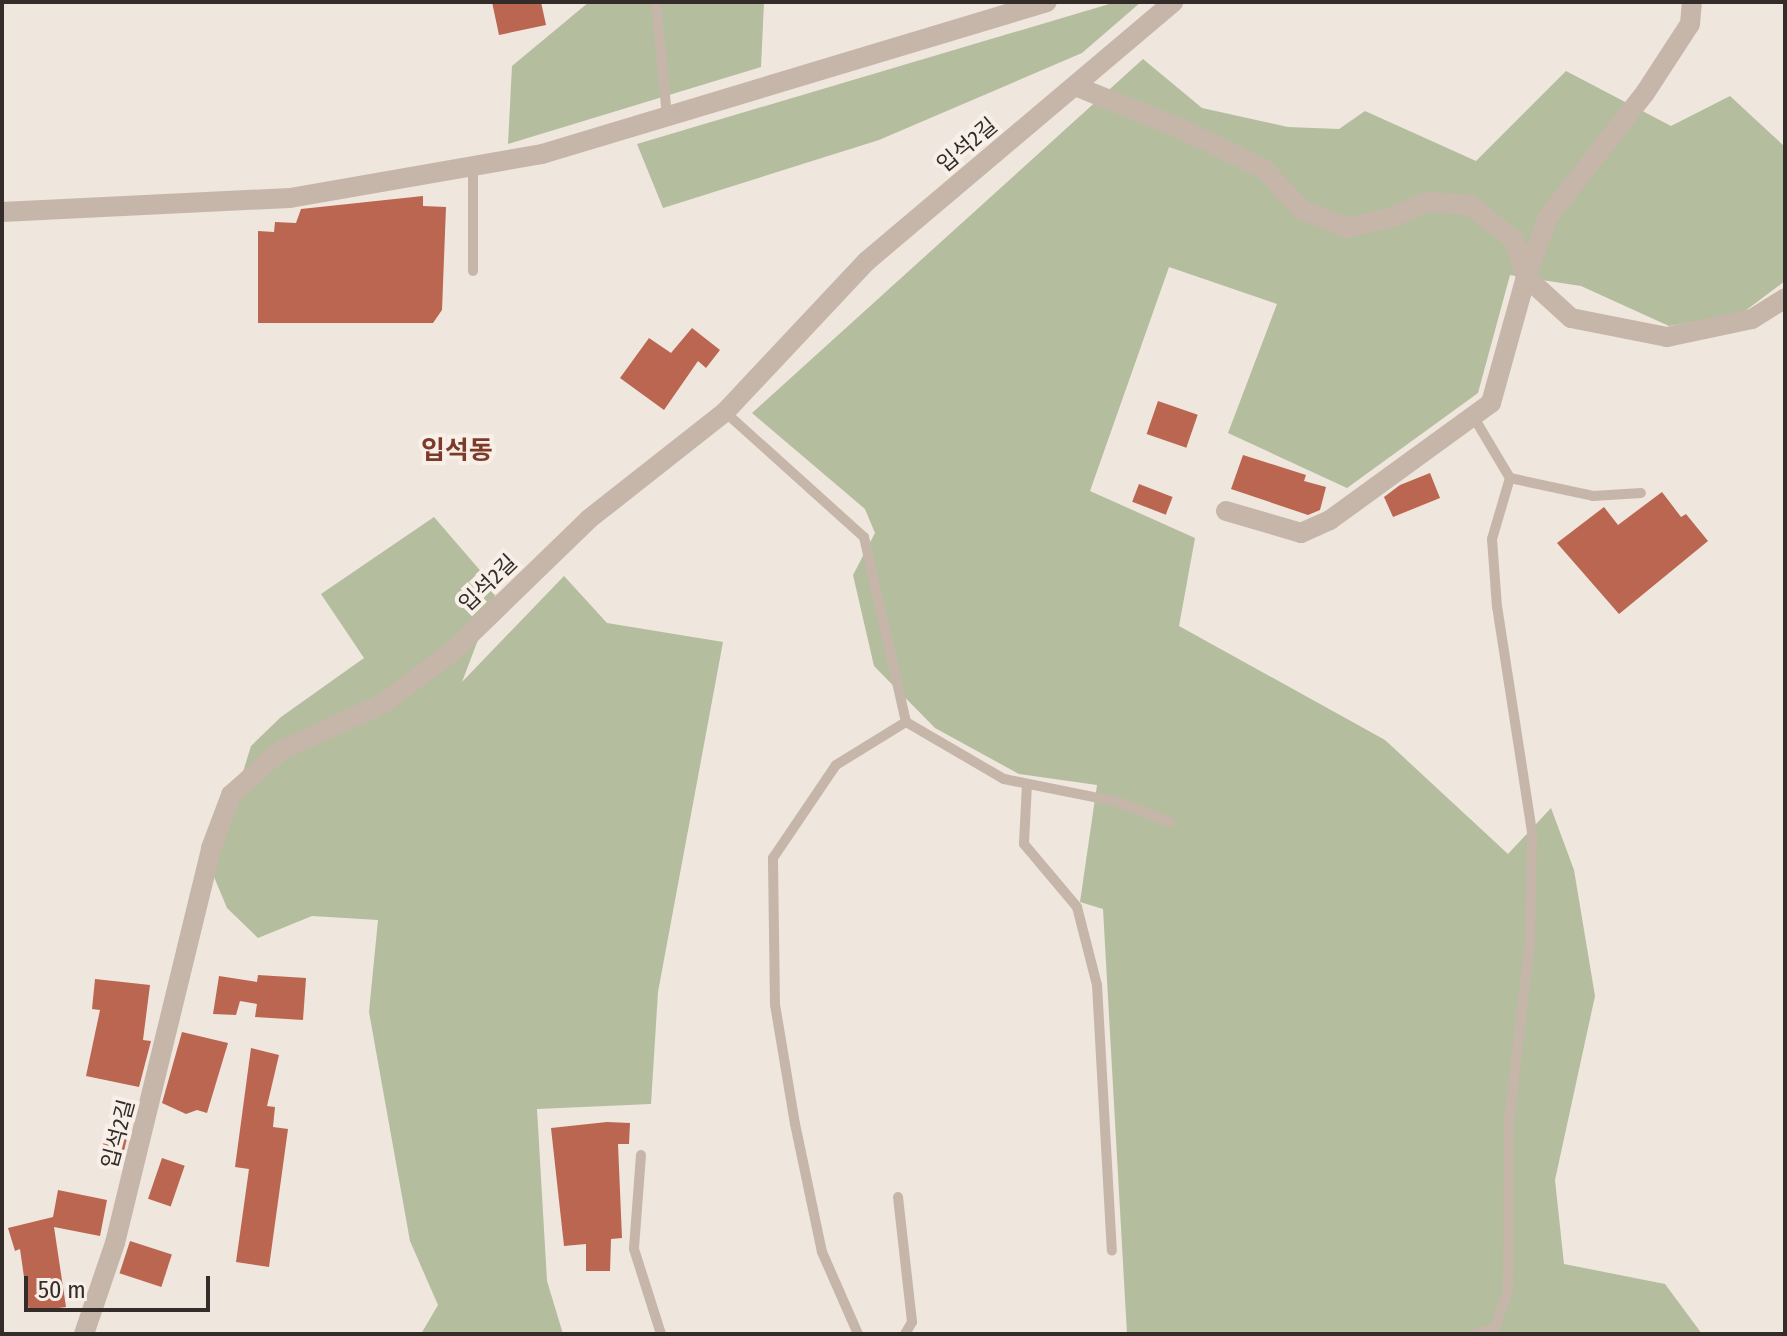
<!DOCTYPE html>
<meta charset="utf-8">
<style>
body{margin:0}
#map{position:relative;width:1787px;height:1336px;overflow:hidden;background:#efe6dd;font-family:"Fira Sans Condensed","Noto Sans KR",sans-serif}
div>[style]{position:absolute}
.green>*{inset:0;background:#b4bd9e}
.building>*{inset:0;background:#ba6650;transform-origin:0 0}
.lane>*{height:10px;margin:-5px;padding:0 5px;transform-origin:5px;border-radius:5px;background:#c6b6aa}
.street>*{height:20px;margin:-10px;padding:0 10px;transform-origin:10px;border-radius:10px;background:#c6b6aa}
span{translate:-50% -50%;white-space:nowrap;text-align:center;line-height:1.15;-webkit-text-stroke:8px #f8f0e8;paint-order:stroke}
.street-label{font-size:22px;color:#342c29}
.quarter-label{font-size:26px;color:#7c3a29;font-weight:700}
.frame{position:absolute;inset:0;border:4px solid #342c29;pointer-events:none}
.scale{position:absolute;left:24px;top:1276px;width:186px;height:36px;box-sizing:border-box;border:4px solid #342c29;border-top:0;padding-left:10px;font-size:24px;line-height:28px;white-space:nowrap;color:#342c29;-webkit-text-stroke:6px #f8f0e8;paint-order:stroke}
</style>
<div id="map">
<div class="green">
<i style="clip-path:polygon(589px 2px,764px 2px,761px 67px,508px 144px,512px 66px)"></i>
<i style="clip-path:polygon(1116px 2px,1141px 2px,1082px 53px,879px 140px,663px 208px,637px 144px)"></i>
<i style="clip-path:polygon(1143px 59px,1202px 108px,1288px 127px,1339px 129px,1365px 111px,1476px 161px,1566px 71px,1671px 126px,1730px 96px,1785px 147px,1785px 281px,1741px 314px,1669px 326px,1581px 286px,1510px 275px,1478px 393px,1347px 488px,1228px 433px,1277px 304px,1169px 267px,1090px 491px,1195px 538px,1179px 626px,1385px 740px,1508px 854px,1551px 808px,1574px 870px,1595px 996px,1555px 1180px,1564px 1264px,1665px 1284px,1702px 1334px,1127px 1334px,1103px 909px,1080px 902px,1097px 785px,1019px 774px,935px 728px,874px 666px,853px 575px,875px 533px,865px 509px,752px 413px)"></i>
<i style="clip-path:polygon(434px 517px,497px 590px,462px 682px,564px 576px,607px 623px,723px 642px,658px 992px,651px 1104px,537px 1109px,547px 1281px,563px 1334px,421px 1334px,438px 1305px,410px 1241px,369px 1012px,378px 920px,312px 916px,258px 938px,227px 908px,212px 872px,251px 746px,281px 717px,364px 658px,321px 594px)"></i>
</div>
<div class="building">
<i style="clip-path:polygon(492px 2px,541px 2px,546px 25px,499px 35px)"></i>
<i style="clip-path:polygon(423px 196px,423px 206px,446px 207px,442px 310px,433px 323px,258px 323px,258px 231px,274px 232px,275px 222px,296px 223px,301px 209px)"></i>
<i style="clip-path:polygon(692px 328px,720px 350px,706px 368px,698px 361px,664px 410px,620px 378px,649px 338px,671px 353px)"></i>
<i style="left:1158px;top:401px;width:42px;height:35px;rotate:19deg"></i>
<i style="clip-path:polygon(1243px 455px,1306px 475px,1304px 481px,1326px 487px,1320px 510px,1308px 515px,1231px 489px)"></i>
<i style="clip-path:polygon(1430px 473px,1440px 498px,1393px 517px,1384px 497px,1400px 485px)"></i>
<i style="left:1139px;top:484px;width:36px;height:19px;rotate:21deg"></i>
<i style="clip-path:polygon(1662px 492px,1681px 517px,1686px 514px,1708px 541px,1619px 614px,1557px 543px,1604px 507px,1618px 525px)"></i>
<i style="clip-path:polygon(258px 975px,306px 978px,303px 1020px,255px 1017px,257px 1004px,240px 1001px,236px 1015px,213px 1014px,219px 976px,257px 982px)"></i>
<i style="clip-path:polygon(95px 979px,150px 985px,143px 1040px,151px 1041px,139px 1087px,86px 1076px,100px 1010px,92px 1009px)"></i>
<i style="clip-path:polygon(182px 1032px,228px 1043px,207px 1113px,197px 1110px,186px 1114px,162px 1103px)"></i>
<i style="clip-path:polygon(251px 1048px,279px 1055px,267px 1106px,275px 1107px,273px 1127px,288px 1129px,269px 1267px,236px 1262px,249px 1169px,235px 1167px)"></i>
<i style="clip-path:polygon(607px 1122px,630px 1123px,629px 1144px,618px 1144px,622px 1238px,611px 1239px,610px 1271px,586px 1271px,586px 1244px,564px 1246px,551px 1128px)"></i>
<i style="left:106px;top:1131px;width:22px;height:32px;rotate:13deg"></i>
<i style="left:162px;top:1158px;width:24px;height:43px;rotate:19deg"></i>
<i style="clip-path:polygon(58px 1190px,107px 1200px,100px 1236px,54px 1227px,66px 1307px,29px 1312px,20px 1249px,15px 1251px,8px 1228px,53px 1217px)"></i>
<i style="left:130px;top:1241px;width:44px;height:34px;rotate:18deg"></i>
</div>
<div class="lane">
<i style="left:656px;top:2px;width:115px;rotate:84.5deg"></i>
<i style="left:473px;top:271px;width:105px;rotate:-90deg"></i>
<i style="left:725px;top:412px;width:187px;rotate:42deg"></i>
<i style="left:864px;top:537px;width:190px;rotate:77.2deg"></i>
<i style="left:906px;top:722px;width:113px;rotate:30.2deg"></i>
<i style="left:1004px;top:779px;width:116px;rotate:11.4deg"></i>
<i style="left:1118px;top:802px;width:56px;rotate:21deg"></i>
<i style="left:1473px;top:416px;width:72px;rotate:59.2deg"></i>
<i style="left:1510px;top:478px;width:85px;rotate:12.2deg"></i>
<i style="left:1593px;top:496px;width:48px;rotate:-3.6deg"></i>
<i style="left:1027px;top:784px;width:60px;rotate:92.9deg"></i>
<i style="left:1024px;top:844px;width:82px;rotate:49.9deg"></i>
<i style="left:1077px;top:907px;width:81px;rotate:75.6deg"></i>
<i style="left:1097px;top:985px;width:266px;rotate:86.8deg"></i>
<i style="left:641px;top:1155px;width:94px;rotate:94.3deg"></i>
<i style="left:634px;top:1249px;width:89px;rotate:72.4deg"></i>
<i style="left:898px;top:1197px;width:126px;rotate:83.6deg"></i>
<i style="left:912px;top:1322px;width:14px;rotate:120deg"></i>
<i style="left:858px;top:1334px;width:90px;rotate:-113.7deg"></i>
<i style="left:822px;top:1252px;width:131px;rotate:-101.9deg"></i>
<i style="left:795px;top:1124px;width:121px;rotate:-99.5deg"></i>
<i style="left:775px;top:1005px;width:147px;rotate:-90.8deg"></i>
<i style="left:773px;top:858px;width:112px;rotate:-55.9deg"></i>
<i style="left:836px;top:765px;width:82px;rotate:-31.6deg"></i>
<i style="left:1476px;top:1334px;width:20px;rotate:-18deg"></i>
<i style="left:1495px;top:1328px;width:40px;rotate:-71.1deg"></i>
<i style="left:1508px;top:1290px;width:170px;rotate:-89.7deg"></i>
<i style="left:1509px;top:1120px;width:181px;rotate:-83.3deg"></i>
<i style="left:1530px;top:940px;width:108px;rotate:-88.9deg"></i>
<i style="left:1532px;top:832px;width:228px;rotate:-98.8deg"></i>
<i style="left:1497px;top:607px;width:68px;rotate:-94.2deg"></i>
<i style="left:1492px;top:539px;width:64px;rotate:-73.6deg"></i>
</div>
<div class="street">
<i style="left:1075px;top:86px;width:110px;rotate:21.9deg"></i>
<i style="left:1177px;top:127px;width:97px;rotate:25.8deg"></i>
<i style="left:1264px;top:169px;width:56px;rotate:47.2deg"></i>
<i style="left:1302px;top:210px;width:48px;rotate:21.8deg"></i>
<i style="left:1347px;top:228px;width:47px;rotate:-13.4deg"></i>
<i style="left:1393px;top:217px;width:37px;rotate:-24deg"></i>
<i style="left:1427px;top:202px;width:43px;rotate:4deg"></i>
<i style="left:1470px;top:205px;width:56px;rotate:38.5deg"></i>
<i style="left:1514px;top:240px;width:39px;rotate:72deg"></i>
<i style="left:1526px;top:277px;width:61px;rotate:42.3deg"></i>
<i style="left:1571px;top:318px;width:98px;rotate:11.2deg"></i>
<i style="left:1667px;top:337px;width:87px;rotate:-12deg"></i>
<i style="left:1752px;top:319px;width:39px;rotate:-32deg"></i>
<i style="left:2px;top:212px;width:288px;rotate:-2.8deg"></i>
<i style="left:290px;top:198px;width:256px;rotate:-9.9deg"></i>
<i style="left:542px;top:154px;width:527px;rotate:-16.75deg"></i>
<i style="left:1226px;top:511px;width:78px;rotate:16.3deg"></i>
<i style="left:1301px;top:533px;width:32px;rotate:-24deg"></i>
<i style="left:1330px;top:520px;width:199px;rotate:-36deg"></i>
<i style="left:1491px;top:403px;width:131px;rotate:-74.5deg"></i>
<i style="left:1526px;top:277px;width:64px;rotate:-69.9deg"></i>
<i style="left:1548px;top:217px;width:157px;rotate:-52deg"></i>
<i style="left:1645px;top:93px;width:82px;rotate:-56.9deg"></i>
<i style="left:1690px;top:24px;width:22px;rotate:-85deg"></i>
<i style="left:84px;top:1334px;width:96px;rotate:-71.2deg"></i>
<i style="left:115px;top:1243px;width:406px;rotate:-76.3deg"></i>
<i style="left:211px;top:848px;width:57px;rotate:-69.3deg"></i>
<i style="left:231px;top:795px;width:66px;rotate:-41.9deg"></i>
<i style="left:280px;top:751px;width:115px;rotate:-24.8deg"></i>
<i style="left:384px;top:703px;width:88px;rotate:-37.1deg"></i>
<i style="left:454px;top:650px;width:188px;rotate:-44.1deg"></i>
<i style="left:589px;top:519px;width:173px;rotate:-38.2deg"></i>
<i style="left:725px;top:412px;width:207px;rotate:-46.8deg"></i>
<i style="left:867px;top:261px;width:401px;rotate:-40.2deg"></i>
</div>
<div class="street-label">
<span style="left:967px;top:145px;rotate:-40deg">입석2길</span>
<span style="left:488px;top:583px;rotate:-44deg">입석2길</span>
<span style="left:118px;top:1134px;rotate:-75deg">입석2길</span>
</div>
<div class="quarter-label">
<span style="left:457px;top:451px">입석동</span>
</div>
<div class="frame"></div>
<div class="scale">50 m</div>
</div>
